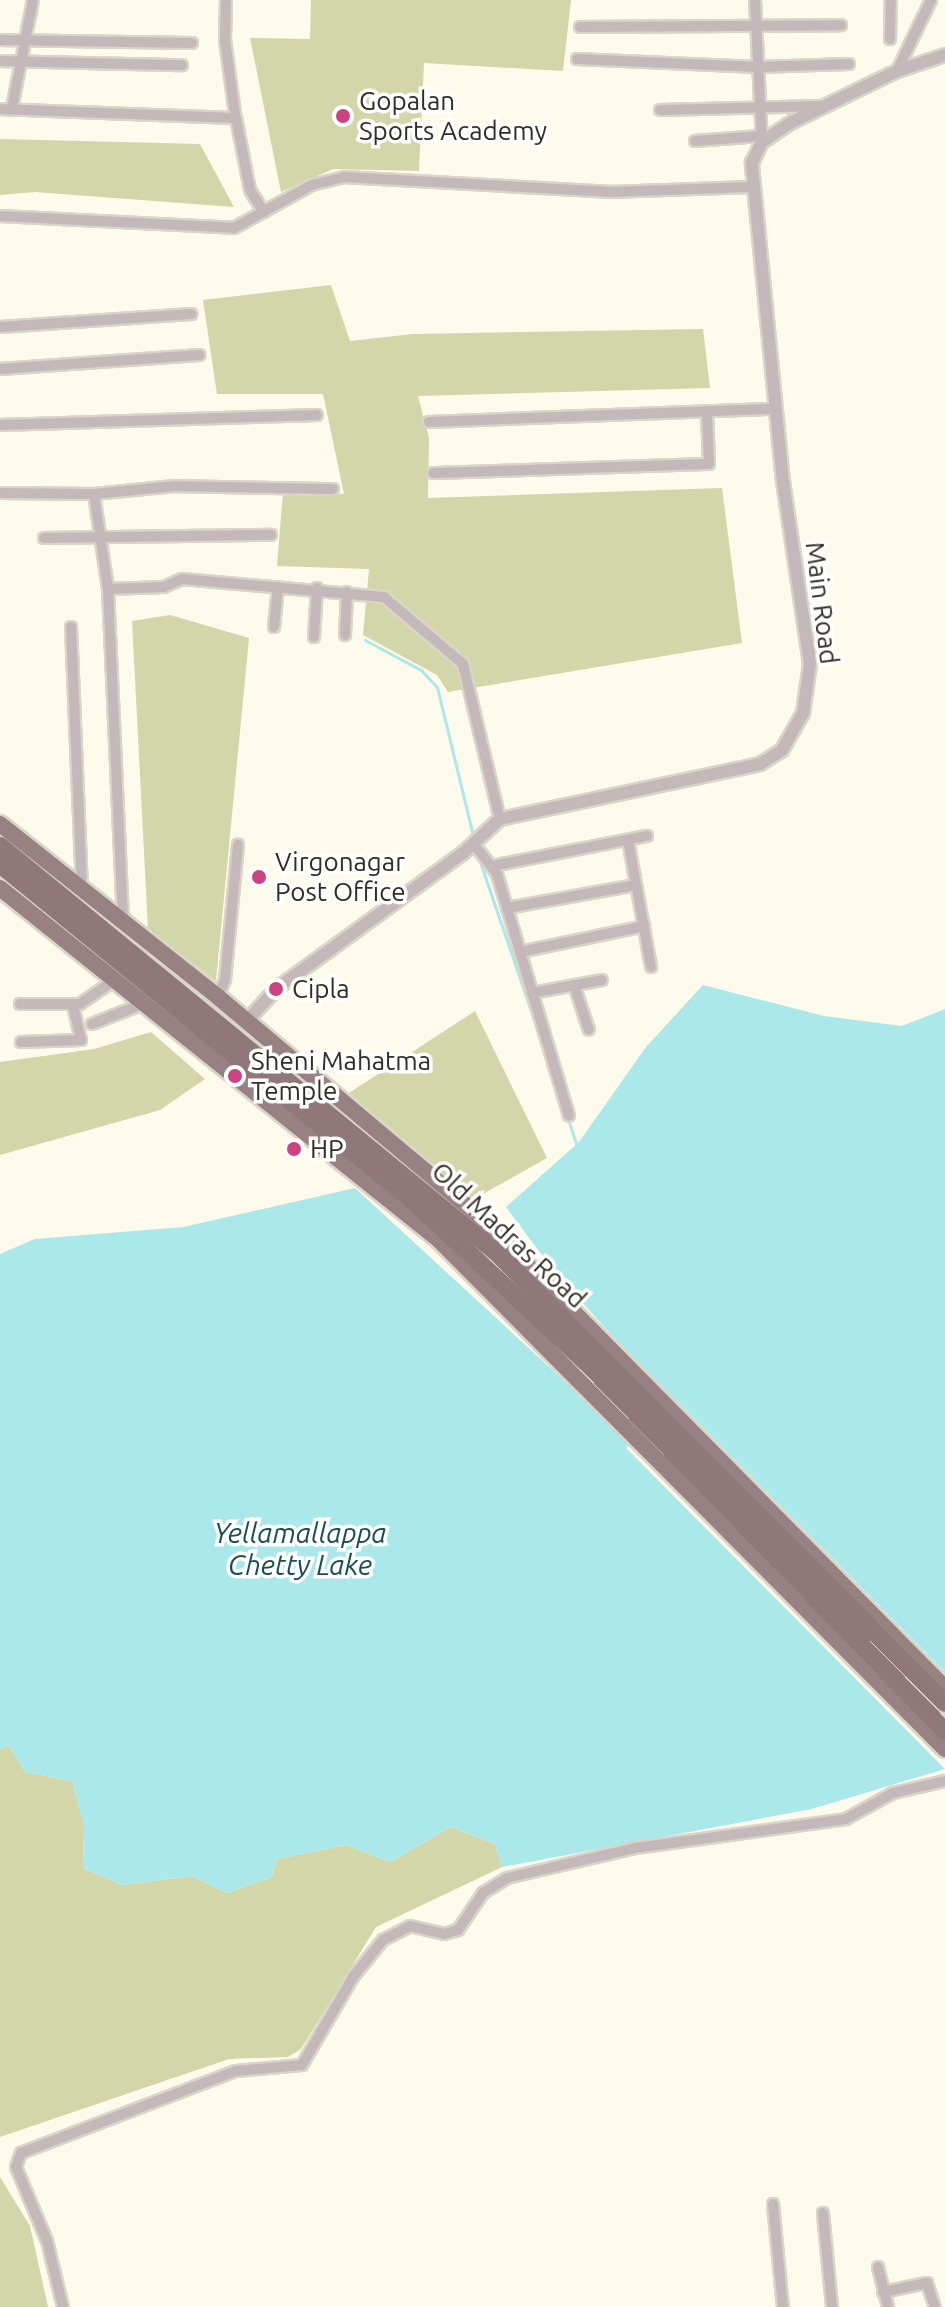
<!DOCTYPE html>
<style>
body{margin:0}
#map{position:relative;width:945px;height:2307px;overflow:hidden;background:#fefbec;font-family:Ubuntu,sans-serif}
div>[style]{position:absolute}
.green>*{inset:0;background:#d3d6a8}
.water>*{inset:0;background:#abe8ea}
.stream>*{height:3px;margin:-1.5px;padding:0 1.5px;transform-origin:1.5px;border-radius:1.5px;background:#abe8ea}
.roads{filter:drop-shadow(2px 0 #d9d6c8) drop-shadow(-2px 0 #d9d6c8) drop-shadow(0 2px #d9d6c8) drop-shadow(0 -2px #d9d6c8)}
.minor>*{height:10px;margin:-5px;padding:0 5px;transform-origin:5px;border-radius:5px;background:#c5b8ba}
.tertiary>*{height:12px;margin:-6px;padding:0 6px;transform-origin:6px;border-radius:6px;background:#c5b8ba}
.primary>*{height:16px;margin:-8px;padding:0 8px;transform-origin:8px;border-radius:8px;background:#988183}
.trunk>*{height:18px;margin:-9px;padding:0 9px;transform-origin:9px;border-radius:9px;background:#90777a}
.dots>*{width:22px;height:22px;translate:-50% -50%;box-sizing:border-box;border:4px solid #fff;border-radius:50%}
span{translate:-50% -50%;white-space:nowrap;text-align:center;line-height:1.15;-webkit-text-stroke:7px #fff;paint-order:stroke}
.poi-label{font-size:26px;color:#312f25}
.left{translate:0 -50%;text-align:left}
.street-label{font-size:26px;color:#312f25}
.water-label{font-size:28px;color:#194e50;font-style:italic}
</style>
<div id="map">
<div class="green">
<i style="clip-path:polygon(311px 0,571px 0,563px 71px,424px 63px,419px 171px,333px 169px,281px 192px,250px 38px,310px 39px)"></i>
<i style="clip-path:polygon(0 139px,200px 144px,234px 207px,35px 192px,0 195px)"></i>
<i style="clip-path:polygon(331px 285px,350px 341px,413px 334px,703px 329px,710px 388px,418px 396px,429px 438px,428px 498px,722px 488px,742px 643px,448px 692px,437px 675px,363px 635px,369px 569px,277px 566px,283px 492px,344px 494px,323px 394px,217px 394px,203px 300px)"></i>
<i style="clip-path:polygon(170px 615px,249px 638px,216px 981px,148px 929px,132px 621px)"></i>
<i style="clip-path:polygon(475px 1011px,547px 1158px,474px 1199px,349px 1093px)"></i>
<i style="clip-path:polygon(151px 1032px,205px 1079px,160px 1110px,0 1155px,0 1062px,94px 1049px)"></i>
<i style="clip-path:polygon(9px 1746px,25px 1772px,72px 1781px,84px 1824px,83px 1868px,122px 1885px,192px 1876px,227px 1893px,272px 1877px,277px 1859px,346px 1845px,390px 1862px,451px 1827px,495px 1844px,502px 1867px,376px 1927px,301px 2049px,288px 2057px,229px 2059px,0 2137px,0 1749px)"></i>
<i style="clip-path:polygon(0 2177px,30px 2226px,48px 2307px,0 2307px)"></i>
</div>
<div class="water">
<i style="clip-path:polygon(703px 985px,824px 1016px,902px 1026px,945px 1009px,945px 1672px,676px 1400px,626px 1448px,945px 1769px,812px 1809px,502px 1867px,495px 1844px,451px 1827px,390px 1862px,346px 1845px,277px 1859px,272px 1877px,227px 1893px,192px 1876px,122px 1885px,83px 1868px,84px 1824px,72px 1781px,25px 1772px,9px 1746px,0 1749px,0 1254px,35px 1239px,183px 1227px,355px 1188px,597px 1411px,640px 1366px,556px 1274px,506px 1207px,579px 1142px,646px 1047px)"></i>
</div>
<div class="stream">
<i style="left:365px;top:640px;width:64px;rotate:28.2deg"></i>
<i style="left:421px;top:670px;width:23px;rotate:47deg"></i>
<i style="left:437px;top:687px;width:153px;rotate:76.4deg"></i>
<i style="left:479px;top:859px;width:204px;rotate:71.1deg"></i>
<i style="left:567px;top:1116px;width:33px;rotate:72deg"></i>
</div>
<div class="roads">
<div class="minor">
<i style="left:226px;top:0;width:40px;rotate:91.4deg"></i>
<i style="left:225px;top:40px;width:82px;rotate:82.3deg"></i>
<i style="left:755px;top:0;width:142px;rotate:87.2deg"></i>
<i style="left:580px;top:27px;width:261px;rotate:-0.4deg"></i>
<i style="left:890px;top:39px;width:39px;rotate:-89deg"></i>
<i style="left:0;top:40px;width:192px;rotate:0.9deg"></i>
<i style="left:577px;top:59px;width:181px;rotate:2.5deg"></i>
<i style="left:758px;top:67px;width:91px;rotate:-1.9deg"></i>
<i style="left:0;top:61px;width:182px;rotate:1.3deg"></i>
<i style="left:897px;top:71px;width:79px;rotate:-64.4deg"></i>
<i style="left:12px;top:108px;width:110px;rotate:-79deg"></i>
<i style="left:0;top:109px;width:236px;rotate:2.2deg"></i>
<i style="left:236px;top:118px;width:73px;rotate:79deg"></i>
<i style="left:250px;top:190px;width:26px;rotate:58deg"></i>
<i style="left:660px;top:110px;width:160px;rotate:-1.4deg"></i>
<i style="left:695px;top:141px;width:66px;rotate:-4.3deg"></i>
<i style="left:0;top:216px;width:234px;rotate:2.9deg"></i>
<i style="left:234px;top:228px;width:89px;rotate:-28.9deg"></i>
<i style="left:312px;top:185px;width:33px;rotate:-14deg"></i>
<i style="left:344px;top:177px;width:265px;rotate:3.2deg"></i>
<i style="left:609px;top:192px;width:142px;rotate:-2deg"></i>
<i style="left:0;top:327px;width:192px;rotate:-3.9deg"></i>
<i style="left:0;top:369px;width:200px;rotate:-4deg"></i>
<i style="left:429px;top:422px;width:346px;rotate:-2.2deg"></i>
<i style="left:0;top:425px;width:317px;rotate:-1.8deg"></i>
<i style="left:433px;top:473px;width:276px;rotate:-1.9deg"></i>
<i style="left:709px;top:464px;width:53px;rotate:-92.2deg"></i>
<i style="left:0;top:493px;width:94px;rotate:0.6deg"></i>
<i style="left:94px;top:494px;width:96px;rotate:81.6deg"></i>
<i style="left:108px;top:589px;width:334px;rotate:87.4deg"></i>
<i style="left:94px;top:494px;width:81px;rotate:-5.6deg"></i>
<i style="left:175px;top:486px;width:158px;rotate:1.1deg"></i>
<i style="left:44px;top:538px;width:227px;rotate:-0.8deg"></i>
<i style="left:108px;top:589px;width:56px;rotate:-2deg"></i>
<i style="left:164px;top:587px;width:20px;rotate:-24deg"></i>
<i style="left:182px;top:579px;width:203px;rotate:5.1deg"></i>
<i style="left:384px;top:597px;width:104px;rotate:40.3deg"></i>
<i style="left:463px;top:664px;width:159px;rotate:76.6deg"></i>
<i style="left:71px;top:627px;width:263px;rotate:87.6deg"></i>
<i style="left:274px;top:627px;width:40px;rotate:-84.3deg"></i>
<i style="left:345px;top:635px;width:43px;rotate:-87.3deg"></i>
<i style="left:314px;top:637px;width:49px;rotate:-86.5deg"></i>
<i style="left:628px;top:840px;width:129px;rotate:79.7deg"></i>
<i style="left:473px;top:843px;width:39px;rotate:52deg"></i>
<i style="left:497px;top:874px;width:252px;rotate:73.4deg"></i>
<i style="left:492px;top:866px;width:158px;rotate:-11deg"></i>
<i style="left:507px;top:908px;width:131px;rotate:-10.1deg"></i>
<i style="left:520px;top:952px;width:127px;rotate:-11.8deg"></i>
<i style="left:574px;top:985px;width:47px;rotate:71.6deg"></i>
<i style="left:532px;top:993px;width:71px;rotate:-10.5deg"></i>
<i style="left:218px;top:997px;width:18px;rotate:-68deg"></i>
<i style="left:225px;top:980px;width:136px;rotate:-84.5deg"></i>
<i style="left:20px;top:1004px;width:60px"></i>
<i style="left:80px;top:1004px;width:44px;rotate:-34.8deg"></i>
<i style="left:92px;top:1024px;width:57px;rotate:-21.6deg"></i>
<i style="left:21px;top:1042px;width:60px;rotate:-1.9deg"></i>
<i style="left:81px;top:1040px;width:36px;rotate:-103deg"></i>
<i style="left:773px;top:2204px;width:103px;rotate:84.5deg"></i>
<i style="left:823px;top:2213px;width:94px;rotate:84.5deg"></i>
<i style="left:878px;top:2267px;width:41px;rotate:76deg"></i>
<i style="left:883px;top:2292px;width:45px;rotate:-11.6deg"></i>
<i style="left:927px;top:2283px;width:25px;rotate:72deg"></i>
<i style="left:63px;top:2307px;width:68px;rotate:-103.6deg"></i>
<i style="left:47px;top:2241px;width:80px;rotate:-112.7deg"></i>
<i style="left:16px;top:2167px;width:15px;rotate:-70deg"></i>
<i style="left:21px;top:2153px;width:230px;rotate:-20.9deg"></i>
<i style="left:236px;top:2071px;width:66px;rotate:-5.2deg"></i>
<i style="left:302px;top:2065px;width:102px;rotate:-59.9deg"></i>
<i style="left:353px;top:1977px;width:48px;rotate:-51deg"></i>
<i style="left:383px;top:1940px;width:30px;rotate:-27deg"></i>
<i style="left:410px;top:1926px;width:35px;rotate:13deg"></i>
<i style="left:444px;top:1934px;width:15px;rotate:-16deg"></i>
<i style="left:458px;top:1930px;width:45px;rotate:-56deg"></i>
<i style="left:483px;top:1893px;width:28px;rotate:-32deg"></i>
<i style="left:507px;top:1878px;width:131px;rotate:-13.2deg"></i>
<i style="left:635px;top:1848px;width:213px;rotate:-7.8deg"></i>
<i style="left:846px;top:1819px;width:54px;rotate:-29deg"></i>
<i style="left:893px;top:1793px;width:53px;rotate:-13deg"></i>
</div>
<div class="tertiary">
<i style="left:247px;top:1021px;width:43px;rotate:-47.8deg"></i>
<i style="left:276px;top:989px;width:231px;rotate:-36deg"></i>
<i style="left:463px;top:853px;width:50px;rotate:-42.6deg"></i>
<i style="left:500px;top:819px;width:266px;rotate:-11.9deg"></i>
<i style="left:760px;top:764px;width:26px;rotate:-32deg"></i>
<i style="left:782px;top:750px;width:43px;rotate:-60.4deg"></i>
<i style="left:803px;top:713px;width:49px;rotate:-81.9deg"></i>
<i style="left:810px;top:664px;width:184px;rotate:-98.4deg"></i>
<i style="left:783px;top:482px;width:321px;rotate:-95.6deg"></i>
<i style="left:752px;top:163px;width:23px;rotate:-65deg"></i>
<i style="left:762px;top:142px;width:36px;rotate:-34deg"></i>
<i style="left:792px;top:122px;width:117px;rotate:-25.9deg"></i>
<i style="left:897px;top:71px;width:51px;rotate:-18.4deg"></i>
</div>
<div class="primary">
<i style="left:0;top:824px;width:278px;rotate:38.4deg"></i>
<i style="left:218px;top:997px;width:338px;rotate:40deg"></i>
<i style="left:477px;top:1214px;width:666px;rotate:45.36deg"></i>
<i style="left:0;top:888px;width:563px;rotate:38.72deg"></i>
<i style="left:439px;top:1240px;width:718px;rotate:45.17deg"></i>
</div>
<div class="trunk">
<i style="left:0;top:846px;width:641px;rotate:39.3deg"></i>
<i style="left:496px;top:1252px;width:636px;rotate:45.13deg"></i>
<i style="left:0;top:864px;width:530px;rotate:39.18deg"></i>
<i style="left:411px;top:1199px;width:246px;rotate:43deg"></i>
<i style="left:591px;top:1367px;width:508px;rotate:45.8deg"></i>
</div>
</div>
<div class="dots">
<i style="left:343px;top:116px;background:#cb437f"></i>
<i style="left:259px;top:877px;background:#cb437f"></i>
<i style="left:276px;top:989px;background:#cb437f"></i>
<i style="left:235px;top:1076px;background:#cb437f"></i>
<i style="left:294px;top:1149px;background:#cb437f"></i>
</div>
<div class="poi-label">
<span class="left" style="left:359px;top:116px">Gopalan<br>Sports Academy</span>
<span class="left" style="left:275px;top:877px">Virgonagar<br>Post Office</span>
<span class="left" style="left:292px;top:989px">Cipla</span>
<span class="left" style="left:251px;top:1076px">Sheni Mahatma<br>Temple</span>
<span class="left" style="left:310px;top:1149px">HP</span>
</div>
<div class="street-label">
<span style="left:822px;top:603px;rotate:83deg">Main Road</span>
<span style="left:509px;top:1235px;rotate:43deg">Old Madras Road</span>
</div>
<div class="water-label">
<span style="left:300px;top:1549px">Yellamallappa<br>Chetty Lake</span>
</div>
</div>
